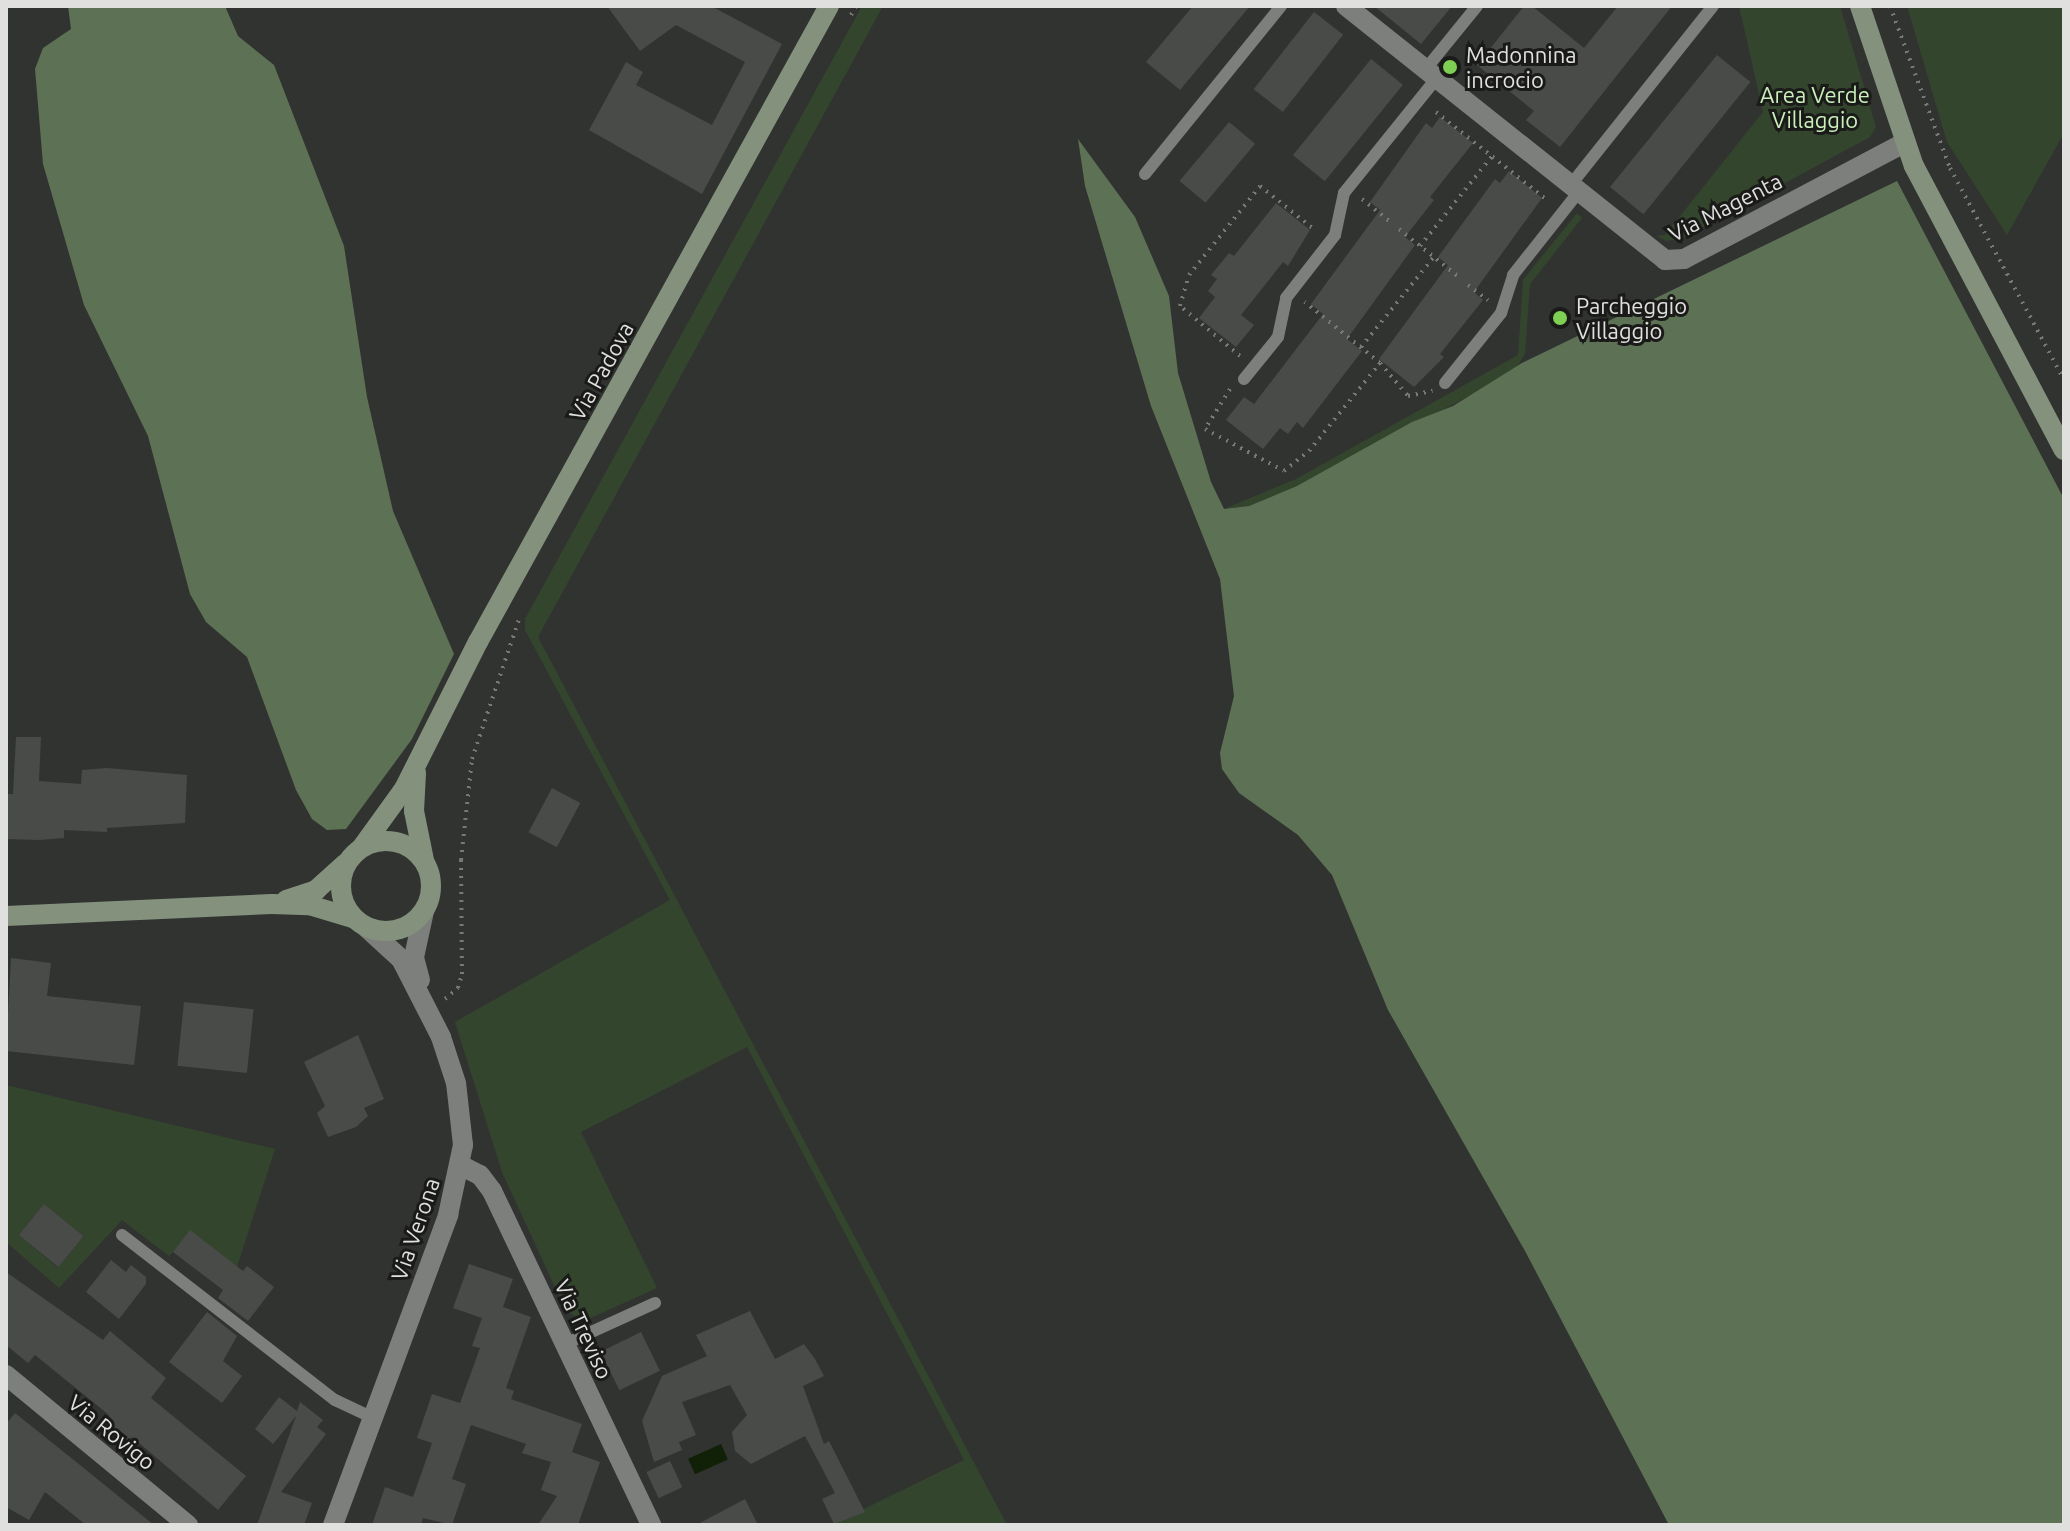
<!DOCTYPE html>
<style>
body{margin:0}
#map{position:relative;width:2070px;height:1531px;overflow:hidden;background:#313331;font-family:Ubuntu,sans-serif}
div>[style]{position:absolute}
.green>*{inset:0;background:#34452d}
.forest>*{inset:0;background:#5d7155}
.water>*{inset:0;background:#102108;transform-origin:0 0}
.building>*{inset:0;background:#494b48;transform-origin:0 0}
.path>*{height:4px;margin-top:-2px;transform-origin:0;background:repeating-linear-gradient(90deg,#787977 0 2px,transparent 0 8px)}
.lane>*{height:12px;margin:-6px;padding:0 6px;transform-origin:6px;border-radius:6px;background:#7d7f7c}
.street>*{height:20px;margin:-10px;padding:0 10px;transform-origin:10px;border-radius:10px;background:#7d7f7c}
.secondary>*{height:20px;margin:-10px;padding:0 10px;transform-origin:10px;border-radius:10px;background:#84927d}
.secondary>.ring{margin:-10px;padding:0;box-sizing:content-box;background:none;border:20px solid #84927d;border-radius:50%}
.dots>*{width:22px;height:22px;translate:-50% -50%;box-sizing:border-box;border:4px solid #1a1a19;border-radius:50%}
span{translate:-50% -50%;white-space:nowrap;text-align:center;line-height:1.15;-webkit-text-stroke:6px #1a1a19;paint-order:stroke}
.poi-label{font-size:22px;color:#e0e1df}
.left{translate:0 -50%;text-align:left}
.park-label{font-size:22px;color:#caefba}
.street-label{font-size:22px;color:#e0e1df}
.frame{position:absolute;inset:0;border:8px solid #e0e1df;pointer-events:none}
</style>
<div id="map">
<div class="green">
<i style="clip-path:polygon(862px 6px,883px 6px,538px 637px,1007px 1525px,831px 1525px,964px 1460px,747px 1047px,581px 1132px,657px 1288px,584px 1321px,566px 1311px,502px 1172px,455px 1022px,670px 900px,525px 630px,525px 619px)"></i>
<i style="clip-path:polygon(1739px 6px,1840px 6px,1876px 127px,1870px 137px,1681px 239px,1666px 241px,1657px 236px,1665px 235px,1763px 112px)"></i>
<i style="clip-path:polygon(1907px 6px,2064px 6px,2064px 133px,2007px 235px,1947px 142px)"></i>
<i style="clip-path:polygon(1577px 213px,1582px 218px,1530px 284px,1525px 354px,1513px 373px,1297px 486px,1249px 506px,1224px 509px,1296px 479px,1518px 355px,1523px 280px)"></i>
<i style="clip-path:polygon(evenodd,6px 1085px,275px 1149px,237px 1267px,173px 1252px,169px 1256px,122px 1220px,59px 1288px,6px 1242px,6px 1085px,44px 1204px,84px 1236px,58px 1268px,19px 1235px,44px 1204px)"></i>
</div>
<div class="forest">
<i style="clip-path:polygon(68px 6px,225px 6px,238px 36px,274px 65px,344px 246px,367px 397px,393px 511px,454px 654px,412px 739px,346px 829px,327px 830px,312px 819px,296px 790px,247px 657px,206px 622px,190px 594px,148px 436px,84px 305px,43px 164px,35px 69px,43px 48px,71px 29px)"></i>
<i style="clip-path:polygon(1078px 139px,1135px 217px,1169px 296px,1178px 373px,1211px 482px,1224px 509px,1249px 506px,1297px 486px,1412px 422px,1453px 406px,1522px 363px,1897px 181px,2064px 499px,2064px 1525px,1669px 1525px,1525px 1251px,1388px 1010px,1332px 875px,1298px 835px,1239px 793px,1222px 769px,1220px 753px,1234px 696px,1220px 579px,1151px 406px,1085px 186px)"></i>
</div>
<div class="water">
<i style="left:721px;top:1444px;width:17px;height:36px;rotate:66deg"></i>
</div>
<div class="building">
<i style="clip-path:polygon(607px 6px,711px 6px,782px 44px,702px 194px,589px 130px,626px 62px,643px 72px,636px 85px,712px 125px,745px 62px,676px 25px,640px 51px)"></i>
<i style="clip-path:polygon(1193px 6px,1250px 6px,1180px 90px,1146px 62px)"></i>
<i style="clip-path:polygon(1374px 6px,1452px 6px,1421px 44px)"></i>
<i style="clip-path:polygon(1524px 6px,1532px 6px,1584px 48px,1618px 6px,1672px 6px,1560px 147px,1526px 120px,1534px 111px,1477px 65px)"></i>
<i style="left:1314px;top:12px;width:37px;height:98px;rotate:38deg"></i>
<i style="left:1717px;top:55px;width:43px;height:170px;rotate:39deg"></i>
<i style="left:1371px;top:59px;width:41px;height:124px;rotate:39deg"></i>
<i style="clip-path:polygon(1440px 117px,1473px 143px,1430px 197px,1434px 200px,1405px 237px,1415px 245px,1347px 339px,1362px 351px,1303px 428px,1297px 422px,1288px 434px,1280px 428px,1263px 449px,1226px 420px,1244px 397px,1254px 404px,1323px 314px,1311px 304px,1380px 210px,1370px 202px,1426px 123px,1432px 128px)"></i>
<i style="left:1229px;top:122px;width:34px;height:77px;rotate:40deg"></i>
<i style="clip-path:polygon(1509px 171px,1542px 198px,1474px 292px,1483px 300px,1440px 354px,1444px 357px,1414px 387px,1379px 359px,1448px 265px,1438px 257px,1495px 179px,1500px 183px)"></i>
<i style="clip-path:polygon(1276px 203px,1310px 230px,1288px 266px,1283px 262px,1241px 315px,1254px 325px,1236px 347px,1199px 318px,1215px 297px,1208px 291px,1217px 279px,1211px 275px,1229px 253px,1234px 256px)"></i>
<i style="clip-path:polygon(16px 737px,41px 737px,39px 781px,81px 784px,82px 770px,107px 768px,187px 775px,185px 823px,107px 828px,107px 832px,64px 830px,64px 838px,39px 840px,6px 839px,6px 794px,13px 794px)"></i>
<i style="left:552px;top:788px;width:32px;height:50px;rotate:28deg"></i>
<i style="clip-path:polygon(11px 958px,51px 963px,47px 996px,141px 1006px,134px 1065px,6px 1051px)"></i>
<i style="left:184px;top:1002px;width:70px;height:64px;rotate:6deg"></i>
<i style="clip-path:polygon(358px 1035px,384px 1099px,364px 1108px,368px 1116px,356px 1127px,328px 1137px,317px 1113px,325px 1106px,304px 1062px)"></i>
<i style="left:44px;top:1204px;width:51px;height:40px;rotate:39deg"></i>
<i style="clip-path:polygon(190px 1230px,243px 1271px,247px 1266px,274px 1287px,248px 1321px,218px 1298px,223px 1290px,173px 1252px)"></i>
<i style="clip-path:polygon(111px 1260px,126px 1272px,131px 1265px,146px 1277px,146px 1284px,119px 1319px,86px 1292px)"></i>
<i style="clip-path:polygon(469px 1264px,513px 1279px,503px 1307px,531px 1317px,506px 1388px,514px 1391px,511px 1399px,582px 1424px,572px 1452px,600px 1462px,578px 1525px,538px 1525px,557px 1496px,541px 1490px,551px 1462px,522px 1453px,526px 1444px,471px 1425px,452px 1479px,466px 1484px,452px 1525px,423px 1518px,421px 1525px,372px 1525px,385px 1487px,413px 1497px,432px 1443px,417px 1438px,432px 1394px,460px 1403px,480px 1348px,472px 1346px,482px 1318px,453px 1308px)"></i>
<i style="clip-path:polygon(6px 1272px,103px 1340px,110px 1331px,166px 1378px,151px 1398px,246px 1476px,218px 1510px,132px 1437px,127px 1442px,103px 1422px,109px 1415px,35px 1355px,28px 1363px,6px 1345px)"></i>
<i style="clip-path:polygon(750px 1311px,775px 1359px,804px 1344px,815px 1359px,824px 1376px,803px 1386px,824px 1444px,829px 1441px,865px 1512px,834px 1524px,822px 1499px,835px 1493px,805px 1436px,751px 1464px,735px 1451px,732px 1432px,747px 1415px,730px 1385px,682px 1402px,696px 1435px,679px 1442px,682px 1450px,654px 1462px,642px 1421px,662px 1376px,707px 1356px,696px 1335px)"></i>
<i style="clip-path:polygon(207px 1312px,237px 1336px,223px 1361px,242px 1376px,222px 1403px,169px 1362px)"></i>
<i style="left:641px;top:1332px;width:43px;height:45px;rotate:64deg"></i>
<i style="clip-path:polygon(279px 1397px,297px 1411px,300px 1402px,323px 1420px,317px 1427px,326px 1434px,281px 1492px,312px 1503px,304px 1525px,257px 1525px,296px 1416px,273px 1444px,255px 1429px)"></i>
<i style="clip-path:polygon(15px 1413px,75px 1461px,154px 1525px,86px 1525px,45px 1492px,29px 1520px,6px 1507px,6px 1424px)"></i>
<i style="left:670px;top:1461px;width:29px;height:26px;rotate:65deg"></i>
<i style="clip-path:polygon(745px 1499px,758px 1525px,696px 1525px)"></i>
</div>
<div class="path">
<i style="left:1890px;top:6px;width:173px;rotate:69.7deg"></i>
<i style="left:1950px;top:168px;width:241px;rotate:61.7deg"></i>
<i style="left:851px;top:15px;width:10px;rotate:-61deg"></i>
<i style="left:1436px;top:112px;width:142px;rotate:38.4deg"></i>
<i style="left:1362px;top:199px;width:38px;rotate:39deg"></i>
<i style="left:1399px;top:229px;width:78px;rotate:38.8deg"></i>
<i style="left:1420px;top:246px;width:115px;rotate:-51.3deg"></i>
<i style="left:1468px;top:285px;width:25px;rotate:37deg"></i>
<i style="left:1361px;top:347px;width:116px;rotate:-51deg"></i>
<i style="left:1240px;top:356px;width:78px;rotate:-140.2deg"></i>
<i style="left:1180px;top:306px;width:32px;rotate:-74deg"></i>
<i style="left:1189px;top:275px;width:114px;rotate:-51.4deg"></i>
<i style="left:1260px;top:186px;width:70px;rotate:38.7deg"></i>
<i style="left:1380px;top:363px;width:43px;rotate:49.7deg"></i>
<i style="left:1408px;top:396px;width:25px;rotate:-12deg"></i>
<i style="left:1230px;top:389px;width:47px;rotate:122deg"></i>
<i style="left:1205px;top:429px;width:89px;rotate:28deg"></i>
<i style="left:1284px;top:471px;width:32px;rotate:-39deg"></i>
<i style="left:1309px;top:451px;width:113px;rotate:-51.1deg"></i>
<i style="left:1380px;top:363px;width:97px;rotate:-140.9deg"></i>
<i style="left:445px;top:999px;width:17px;rotate:-40deg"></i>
<i style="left:458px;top:988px;width:15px;rotate:-74deg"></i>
<i style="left:462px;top:974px;width:114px;rotate:-90.5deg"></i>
<i style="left:461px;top:860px;width:102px;rotate:-83.8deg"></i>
<i style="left:472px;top:759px;width:148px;rotate:-71.4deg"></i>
</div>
<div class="lane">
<i style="left:1425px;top:70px;width:82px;rotate:-50.9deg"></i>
<i style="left:1145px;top:174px;width:216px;rotate:-51deg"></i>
<i style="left:1569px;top:187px;width:231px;rotate:-51.5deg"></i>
<i style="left:1244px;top:379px;width:54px;rotate:-51deg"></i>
<i style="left:1278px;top:337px;width:40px;rotate:-78deg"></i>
<i style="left:1286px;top:298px;width:80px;rotate:-52.1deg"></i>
<i style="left:1335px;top:235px;width:43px;rotate:-77.9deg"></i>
<i style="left:1344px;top:193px;width:146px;rotate:-51.1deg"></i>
<i style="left:1445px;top:383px;width:90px;rotate:-51.3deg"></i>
<i style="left:1501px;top:313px;width:40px;rotate:-72deg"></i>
<i style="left:1513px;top:275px;width:103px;rotate:-51.7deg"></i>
<i style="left:122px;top:1235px;width:269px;rotate:37.8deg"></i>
<i style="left:335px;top:1400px;width:42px;rotate:25.3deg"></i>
<i style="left:565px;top:1344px;width:99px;rotate:-24.5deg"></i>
</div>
<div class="street">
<i style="left:1346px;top:6px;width:408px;rotate:38.5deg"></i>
<i style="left:1665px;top:260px;width:19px;rotate:-3deg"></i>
<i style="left:1684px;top:259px;width:249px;rotate:-27.8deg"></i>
<i style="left:420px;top:980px;width:24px;rotate:-105deg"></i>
<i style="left:414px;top:957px;width:47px;rotate:-77.7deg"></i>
<i style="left:460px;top:1165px;width:22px;rotate:27deg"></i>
<i style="left:480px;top:1175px;width:20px;rotate:53deg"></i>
<i style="left:492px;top:1191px;width:370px;rotate:64.5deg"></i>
<i style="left:6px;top:1375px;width:236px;rotate:39.5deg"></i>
<i style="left:333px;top:1525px;width:331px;rotate:-69.6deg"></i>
<i style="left:448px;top:1215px;width:72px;rotate:-77.9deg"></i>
<i style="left:463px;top:1145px;width:62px;rotate:-96.4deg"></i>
<i style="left:456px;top:1083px;width:48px;rotate:-108.1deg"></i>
<i style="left:441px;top:1037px;width:88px;rotate:-117.1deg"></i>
<i style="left:401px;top:959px;width:47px;rotate:-137.6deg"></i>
</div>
<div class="secondary">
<i style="left:1860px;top:6px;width:169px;rotate:71.4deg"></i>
<i style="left:1914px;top:166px;width:321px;rotate:62.2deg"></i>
<i style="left:416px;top:773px;width:38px;rotate:93deg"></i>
<i style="left:414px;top:811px;width:50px;rotate:78.5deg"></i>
<i class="ring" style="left:341px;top:841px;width:70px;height:70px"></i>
<i style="left:362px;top:847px;width:72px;rotate:-54.1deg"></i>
<i style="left:404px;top:789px;width:165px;rotate:-63.3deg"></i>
<i style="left:478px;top:642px;width:726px;rotate:-61.11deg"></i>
<i style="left:286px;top:900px;width:32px;rotate:-18deg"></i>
<i style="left:316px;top:890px;width:40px;rotate:-42deg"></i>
<i style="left:6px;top:916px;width:266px;rotate:-2.6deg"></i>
<i style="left:272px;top:904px;width:37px;rotate:2deg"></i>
<i style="left:309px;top:905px;width:46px;rotate:16.5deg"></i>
</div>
<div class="dots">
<i style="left:1450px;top:67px;background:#7ed053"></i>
<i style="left:1560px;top:318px;background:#7ed053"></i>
</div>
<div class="poi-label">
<span class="left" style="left:1466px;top:67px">Madonnina<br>incrocio</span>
<span class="left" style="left:1576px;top:318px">Parcheggio<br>Villaggio</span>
</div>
<div class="park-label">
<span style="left:1815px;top:107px">Area Verde<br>Villaggio</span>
</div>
<div class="street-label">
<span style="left:1725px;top:207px;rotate:-27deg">Via Magenta</span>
<span style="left:601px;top:371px;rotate:-61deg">Via Padova</span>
<span style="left:415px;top:1229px;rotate:-71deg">Via Verona</span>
<span style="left:584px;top:1329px;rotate:65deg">Via Treviso</span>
<span style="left:112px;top:1432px;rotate:39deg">Via Rovigo</span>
</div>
<div class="frame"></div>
</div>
